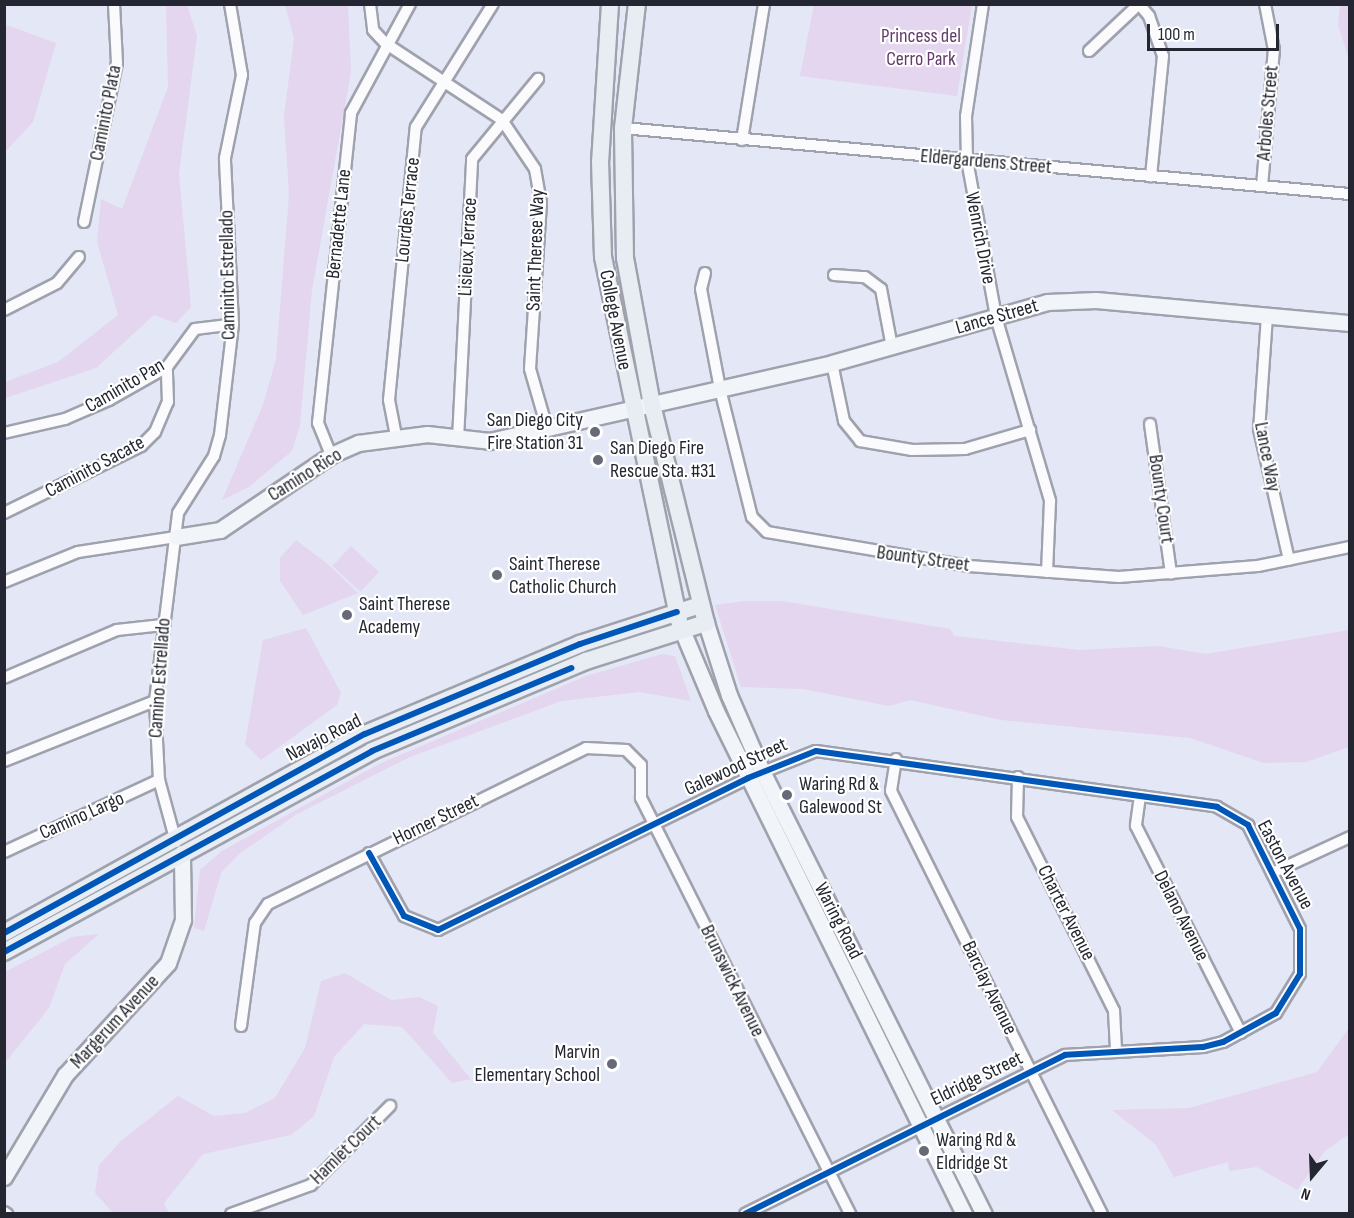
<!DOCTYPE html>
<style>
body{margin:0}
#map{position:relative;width:1354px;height:1218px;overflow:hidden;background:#e3e7f6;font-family:"Sofia Sans Condensed",sans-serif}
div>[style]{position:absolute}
.green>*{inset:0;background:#e4d6ee;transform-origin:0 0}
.roads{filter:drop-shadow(2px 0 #9fa2ad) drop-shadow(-2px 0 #9fa2ad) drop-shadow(0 2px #9fa2ad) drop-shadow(0 -2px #9fa2ad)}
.street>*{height:10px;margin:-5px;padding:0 5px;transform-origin:5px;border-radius:5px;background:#fbfbfe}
.secondary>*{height:15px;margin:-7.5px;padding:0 7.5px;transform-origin:7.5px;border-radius:7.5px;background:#f1f5f9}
.primary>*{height:16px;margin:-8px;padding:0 8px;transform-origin:8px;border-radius:8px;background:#e7edf3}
.cycleway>*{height:6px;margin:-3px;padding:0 3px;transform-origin:3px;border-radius:3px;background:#0057b8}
.dots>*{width:16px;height:16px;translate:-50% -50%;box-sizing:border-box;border:3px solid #fff;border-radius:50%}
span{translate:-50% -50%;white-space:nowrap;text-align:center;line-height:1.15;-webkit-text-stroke:4.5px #fff;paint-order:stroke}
.park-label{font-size:20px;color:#653a6c}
.street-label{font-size:20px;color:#242731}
.poi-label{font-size:20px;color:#242731}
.right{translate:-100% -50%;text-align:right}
.left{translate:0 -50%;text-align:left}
.frame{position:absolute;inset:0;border:6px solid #242731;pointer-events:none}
.north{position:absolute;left:1282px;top:1146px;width:60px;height:60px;-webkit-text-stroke:4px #fff;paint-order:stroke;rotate:199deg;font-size:16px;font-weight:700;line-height:24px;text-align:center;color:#242731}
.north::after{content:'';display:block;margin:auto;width:21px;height:27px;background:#242731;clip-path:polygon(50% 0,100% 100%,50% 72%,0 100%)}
.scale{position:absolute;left:1147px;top:24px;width:132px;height:27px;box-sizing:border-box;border:3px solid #242731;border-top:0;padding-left:8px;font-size:18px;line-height:21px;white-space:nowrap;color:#242731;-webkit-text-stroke:4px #fff;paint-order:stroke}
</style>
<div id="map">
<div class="green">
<i style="clip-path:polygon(166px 5px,187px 5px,197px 36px,179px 174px,191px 307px,176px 323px,154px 315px,96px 368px,5px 398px,5px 382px,58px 362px,118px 315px,97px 242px,101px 199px,122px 209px,168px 87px)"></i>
<i style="clip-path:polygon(285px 5px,348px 5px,351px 72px,312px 290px,300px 425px,292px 451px,249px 487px,222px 500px,263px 405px,276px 359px,289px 194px,284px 116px,294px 38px)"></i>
<i style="clip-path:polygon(814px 5px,972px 5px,957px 96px,800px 76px)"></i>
<i style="clip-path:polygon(1340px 5px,1349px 5px,1349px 59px,1338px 25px)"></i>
<i style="clip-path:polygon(4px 24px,56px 43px,33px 122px,5px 152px)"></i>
<i style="clip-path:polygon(296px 540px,330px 566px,358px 593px,303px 615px,280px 581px,280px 558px)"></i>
<i style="left:351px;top:546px;width:38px;height:27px;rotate:43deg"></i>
<i style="clip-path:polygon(745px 601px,782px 601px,950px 629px,954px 636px,1080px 650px,1158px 646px,1206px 654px,1349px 630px,1349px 747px,1306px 762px,1264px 763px,1190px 738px,1001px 720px,910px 700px,889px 706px,803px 689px,741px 687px,715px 605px)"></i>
<i style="clip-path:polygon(306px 628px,341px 693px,337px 705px,261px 760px,245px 744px,263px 640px)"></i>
<i style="clip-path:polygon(662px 654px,675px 656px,691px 701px,639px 692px,561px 701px,410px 757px,297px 814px,240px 853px,221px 873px,204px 931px,194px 928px,200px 870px,222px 851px,379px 764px,586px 676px)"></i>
<i style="clip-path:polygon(99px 934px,65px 964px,49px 1008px,5px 1063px,5px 972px,72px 937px)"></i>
<i style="clip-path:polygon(345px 973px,391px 1000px,419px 997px,438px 1006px,433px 1033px,471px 1079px,452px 1083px,402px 1027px,364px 1024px,334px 1057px,314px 1116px,291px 1135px,203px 1154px,164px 1203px,169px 1213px,113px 1213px,95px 1193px,99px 1165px,121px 1141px,178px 1096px,214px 1116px,245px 1113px,275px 1098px,305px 1048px,321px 981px)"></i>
<i style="clip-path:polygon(1349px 1028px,1349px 1134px,1325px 1151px,1297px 1190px,1257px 1167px,1229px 1171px,1228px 1162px,1174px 1177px,1156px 1145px,1112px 1110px,1189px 1108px,1317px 1072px)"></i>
</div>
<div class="roads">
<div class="street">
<i style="left:370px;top:4px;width:26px;rotate:83deg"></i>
<i style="left:373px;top:30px;width:18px;rotate:47deg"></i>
<i style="left:385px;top:43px;width:140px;rotate:33.3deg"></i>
<i style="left:502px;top:120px;width:59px;rotate:56deg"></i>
<i style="left:535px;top:169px;width:35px;rotate:80deg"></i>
<i style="left:541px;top:203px;width:166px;rotate:93.8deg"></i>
<i style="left:530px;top:369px;width:61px;rotate:73.9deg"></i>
<i style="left:983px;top:4px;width:113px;rotate:98.6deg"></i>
<i style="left:966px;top:116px;width:44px;rotate:88.7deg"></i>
<i style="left:967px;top:160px;width:160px;rotate:79.5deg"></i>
<i style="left:996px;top:317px;width:192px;rotate:73.6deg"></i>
<i style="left:1050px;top:501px;width:71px;rotate:92.4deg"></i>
<i style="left:1139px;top:4px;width:16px;rotate:50deg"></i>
<i style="left:1149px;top:16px;width:42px;rotate:70.7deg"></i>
<i style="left:1163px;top:56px;width:121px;rotate:95.7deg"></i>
<i style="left:1089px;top:51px;width:69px;rotate:-43.2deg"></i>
<i style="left:623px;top:128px;width:730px;rotate:5.19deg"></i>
<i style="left:742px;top:140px;width:138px;rotate:-80.8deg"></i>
<i style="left:1262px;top:186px;width:137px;rotate:-85deg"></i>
<i style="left:1274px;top:50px;width:47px;rotate:-101.1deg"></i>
<i style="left:84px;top:222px;width:162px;rotate:-78.3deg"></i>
<i style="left:117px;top:63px;width:59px;rotate:-92.9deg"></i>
<i style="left:705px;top:273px;width:16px;rotate:104deg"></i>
<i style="left:701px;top:289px;width:102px;rotate:79.2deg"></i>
<i style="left:720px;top:389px;width:132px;rotate:76deg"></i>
<i style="left:752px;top:517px;width:21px;rotate:45deg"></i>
<i style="left:767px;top:532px;width:205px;rotate:9.6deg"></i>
<i style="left:969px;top:566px;width:150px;rotate:4.2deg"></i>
<i style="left:1119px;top:577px;width:139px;rotate:-4.5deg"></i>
<i style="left:1258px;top:566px;width:94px;rotate:-11.7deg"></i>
<i style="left:834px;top:275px;width:31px;rotate:4deg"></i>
<i style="left:865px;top:277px;width:20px;rotate:37deg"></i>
<i style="left:881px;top:289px;width:59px;rotate:79.3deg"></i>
<i style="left:4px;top:310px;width:59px;rotate:-27deg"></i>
<i style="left:57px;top:283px;width:34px;rotate:-50deg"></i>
<i style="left:1267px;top:316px;width:113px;rotate:94deg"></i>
<i style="left:1259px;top:429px;width:134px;rotate:77.1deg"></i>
<i style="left:832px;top:363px;width:59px;rotate:78.3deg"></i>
<i style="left:844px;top:421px;width:26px;rotate:51deg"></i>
<i style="left:860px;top:441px;width:53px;rotate:9.8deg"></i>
<i style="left:912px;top:450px;width:53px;rotate:-1.1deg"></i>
<i style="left:965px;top:449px;width:68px;rotate:-16.3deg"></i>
<i style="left:1150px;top:424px;width:151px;rotate:82deg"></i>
<i style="left:4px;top:433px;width:63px;rotate:-12.9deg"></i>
<i style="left:65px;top:419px;width:48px;rotate:-23.4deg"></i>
<i style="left:109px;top:400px;width:67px;rotate:-29.6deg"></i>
<i style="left:167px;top:367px;width:47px;rotate:-53.6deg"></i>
<i style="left:195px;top:329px;width:38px;rotate:-7deg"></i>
<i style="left:396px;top:436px;width:37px;rotate:-101deg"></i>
<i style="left:389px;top:400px;width:274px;rotate:-84.4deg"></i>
<i style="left:416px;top:127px;width:145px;rotate:-58deg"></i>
<i style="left:458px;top:439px;width:280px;rotate:-87.1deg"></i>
<i style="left:472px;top:159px;width:104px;rotate:-50.5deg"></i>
<i style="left:331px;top:455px;width:35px;rotate:-112deg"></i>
<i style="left:318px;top:423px;width:312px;rotate:-83.9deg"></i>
<i style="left:351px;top:113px;width:124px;rotate:-61.6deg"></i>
<i style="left:4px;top:513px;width:153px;rotate:-26.1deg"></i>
<i style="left:141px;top:446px;width:20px;rotate:-45deg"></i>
<i style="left:155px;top:432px;width:33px;rotate:-67deg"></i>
<i style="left:168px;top:402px;width:35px;rotate:-92deg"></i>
<i style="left:4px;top:582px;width:80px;rotate:-22.1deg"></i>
<i style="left:78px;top:552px;width:99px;rotate:-8.7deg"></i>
<i style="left:4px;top:678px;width:123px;rotate:-23deg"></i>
<i style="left:117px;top:630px;width:46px;rotate:-6.2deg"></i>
<i style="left:896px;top:759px;width:32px;rotate:99deg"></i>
<i style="left:891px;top:791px;width:473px;rotate:63.5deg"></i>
<i style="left:4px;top:761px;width:162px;rotate:-21.7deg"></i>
<i style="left:1018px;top:777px;width:40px;rotate:91.4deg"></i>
<i style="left:1017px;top:817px;width:217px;rotate:63.4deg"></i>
<i style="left:1114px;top:1011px;width:39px;rotate:87deg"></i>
<i style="left:1140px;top:796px;width:30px;rotate:98deg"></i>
<i style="left:1136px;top:826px;width:232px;rotate:63.1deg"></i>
<i style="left:176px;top:842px;width:64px;rotate:-105.3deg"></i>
<i style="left:159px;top:780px;width:79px;rotate:-92.9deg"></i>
<i style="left:155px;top:701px;width:189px;rotate:-83deg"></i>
<i style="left:178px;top:513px;width:67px;rotate:-57.7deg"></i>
<i style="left:214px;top:456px;width:22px;rotate:-74deg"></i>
<i style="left:220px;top:435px;width:112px;rotate:-83.3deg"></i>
<i style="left:233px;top:324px;width:166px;rotate:-92.8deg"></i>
<i style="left:225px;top:158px;width:85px;rotate:-78.4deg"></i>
<i style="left:242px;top:75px;width:72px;rotate:-99.6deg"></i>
<i style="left:4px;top:852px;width:171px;rotate:-24.9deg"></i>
<i style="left:369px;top:853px;width:72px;rotate:60.9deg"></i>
<i style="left:404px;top:916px;width:37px;rotate:22deg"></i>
<i style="left:438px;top:930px;width:345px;rotate:-26.1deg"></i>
<i style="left:748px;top:778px;width:73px;rotate:-21.7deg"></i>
<i style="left:816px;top:751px;width:405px;rotate:7.9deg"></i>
<i style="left:1217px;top:807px;width:36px;rotate:30deg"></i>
<i style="left:1248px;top:825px;width:116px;rotate:63.4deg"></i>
<i style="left:1300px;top:929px;width:45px;rotate:90deg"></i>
<i style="left:1300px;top:974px;width:46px;rotate:121.6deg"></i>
<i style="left:1276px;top:1013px;width:60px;rotate:151.3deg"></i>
<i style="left:1223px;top:1042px;width:21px;rotate:166deg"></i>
<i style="left:1203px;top:1047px;width:138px;rotate:176.7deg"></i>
<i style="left:1065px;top:1055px;width:357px;rotate:153.6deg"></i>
<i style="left:1272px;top:873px;width:86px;rotate:-24.8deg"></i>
<i style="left:241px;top:1026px;width:104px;rotate:-82.3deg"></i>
<i style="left:255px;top:923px;width:23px;rotate:-56deg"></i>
<i style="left:268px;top:904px;width:354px;rotate:-26.1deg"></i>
<i style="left:586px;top:748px;width:40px;rotate:2.9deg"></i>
<i style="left:626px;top:750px;width:21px;rotate:45deg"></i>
<i style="left:641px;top:765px;width:33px;rotate:90deg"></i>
<i style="left:641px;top:798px;width:466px;rotate:63.3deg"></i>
<i style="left:4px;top:1212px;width:4px;rotate:34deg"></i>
<i style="left:231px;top:1214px;width:85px;rotate:-19.9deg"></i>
<i style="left:311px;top:1185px;width:112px;rotate:-45deg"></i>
</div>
<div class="secondary">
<i style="left:176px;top:537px;width:45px;rotate:-9deg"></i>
<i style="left:220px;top:530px;width:134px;rotate:-34deg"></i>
<i style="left:331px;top:455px;width:30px;rotate:-24deg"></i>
<i style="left:358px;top:443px;width:70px;rotate:-7.4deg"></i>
<i style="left:427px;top:434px;width:63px;rotate:6.3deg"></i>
<i style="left:490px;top:441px;width:351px;rotate:-12.8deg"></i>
<i style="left:832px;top:363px;width:223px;rotate:-15.8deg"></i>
<i style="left:1047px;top:302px;width:49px;rotate:-2.3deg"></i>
<i style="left:1096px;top:300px;width:255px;rotate:5.2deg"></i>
<i style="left:706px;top:623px;width:76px;rotate:72.3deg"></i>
<i style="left:729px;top:695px;width:83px;rotate:66.5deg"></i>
<i style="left:762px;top:771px;width:496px;rotate:63.4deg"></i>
<i style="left:682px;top:630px;width:88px;rotate:67.2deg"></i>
<i style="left:716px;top:711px;width:561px;rotate:63.75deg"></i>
<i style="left:4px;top:1177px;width:119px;rotate:-59.1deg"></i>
<i style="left:65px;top:1075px;width:152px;rotate:-47.4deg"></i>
<i style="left:168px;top:963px;width:46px;rotate:-70.8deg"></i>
<i style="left:183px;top:920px;width:67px;rotate:-90.9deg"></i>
</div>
<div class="primary">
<i style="left:610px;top:4px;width:157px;rotate:93.6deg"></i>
<i style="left:600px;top:161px;width:96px;rotate:88.2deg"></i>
<i style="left:603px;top:257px;width:372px;rotate:78.2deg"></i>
<i style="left:4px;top:933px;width:412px;rotate:-28.9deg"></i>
<i style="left:365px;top:734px;width:233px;rotate:-22.7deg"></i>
<i style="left:580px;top:644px;width:126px;rotate:-18deg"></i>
<i style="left:4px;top:952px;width:419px;rotate:-28.6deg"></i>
<i style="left:372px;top:751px;width:232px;rotate:-22.8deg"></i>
<i style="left:586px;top:661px;width:126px;rotate:-17.6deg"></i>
<i style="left:706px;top:623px;width:225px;rotate:-103.9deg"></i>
<i style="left:652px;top:405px;width:149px;rotate:-100.4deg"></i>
<i style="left:625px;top:258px;width:130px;rotate:-90.9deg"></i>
<i style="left:623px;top:128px;width:125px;rotate:-83.6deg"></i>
</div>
</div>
<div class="cycleway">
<i style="left:369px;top:853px;width:72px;rotate:60.9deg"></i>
<i style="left:404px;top:916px;width:37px;rotate:22deg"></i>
<i style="left:438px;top:930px;width:345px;rotate:-26.1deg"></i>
<i style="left:748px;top:778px;width:73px;rotate:-21.7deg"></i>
<i style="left:816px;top:751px;width:405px;rotate:7.9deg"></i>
<i style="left:1217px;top:807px;width:36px;rotate:30deg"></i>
<i style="left:1248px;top:825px;width:116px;rotate:63.4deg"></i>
<i style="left:1300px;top:929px;width:45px;rotate:90deg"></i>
<i style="left:1300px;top:974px;width:46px;rotate:121.6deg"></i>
<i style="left:1276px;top:1013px;width:60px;rotate:151.3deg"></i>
<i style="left:1223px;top:1042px;width:21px;rotate:166deg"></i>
<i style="left:1203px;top:1047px;width:138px;rotate:176.7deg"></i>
<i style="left:1065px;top:1055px;width:357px;rotate:153.6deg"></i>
<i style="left:4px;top:933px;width:412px;rotate:-28.9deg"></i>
<i style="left:365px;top:734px;width:233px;rotate:-22.7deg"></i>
<i style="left:580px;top:644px;width:102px;rotate:-18.3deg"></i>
<i style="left:4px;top:952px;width:419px;rotate:-28.6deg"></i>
<i style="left:372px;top:751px;width:216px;rotate:-22.6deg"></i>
</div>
<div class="dots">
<i style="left:595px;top:432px;background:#676a76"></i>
<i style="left:598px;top:460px;background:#676a76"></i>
<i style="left:497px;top:575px;background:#676a76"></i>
<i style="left:347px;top:615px;background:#676a76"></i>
<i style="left:787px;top:795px;background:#676a76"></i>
<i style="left:612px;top:1064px;background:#676a76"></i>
<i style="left:924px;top:1151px;background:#676a76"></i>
</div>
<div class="park-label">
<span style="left:921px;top:48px">Princess del<br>Cerro Park</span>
</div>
<div class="street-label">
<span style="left:106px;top:113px;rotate:-79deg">Caminito Plata</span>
<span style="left:1268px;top:113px;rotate:-85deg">Arboles Street</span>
<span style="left:986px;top:162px;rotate:5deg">Eldergardens Street</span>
<span style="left:408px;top:210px;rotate:-84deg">Lourdes Terrace</span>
<span style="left:339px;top:224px;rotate:-84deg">Bernadette Lane</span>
<span style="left:980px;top:238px;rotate:79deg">Wenrich Drive</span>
<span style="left:468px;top:247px;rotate:-87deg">Lisieux Terrace</span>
<span style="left:536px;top:250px;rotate:-88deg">Saint Therese Way</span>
<span style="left:228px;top:275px;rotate:-91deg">Caminito Estrellado</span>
<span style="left:997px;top:317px;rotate:-16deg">Lance Street</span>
<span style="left:615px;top:320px;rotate:79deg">College Avenue</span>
<span style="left:125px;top:386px;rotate:-30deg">Caminito Pan</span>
<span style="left:1267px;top:457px;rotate:79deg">Lance Way</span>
<span style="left:95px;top:467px;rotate:-28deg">Caminito Sacate</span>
<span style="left:305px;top:475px;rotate:-32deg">Camino Rico</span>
<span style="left:1161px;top:499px;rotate:82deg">Bounty Court</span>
<span style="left:923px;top:559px;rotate:8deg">Bounty Street</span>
<span style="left:160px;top:678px;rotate:-86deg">Camino Estrellado</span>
<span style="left:324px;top:738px;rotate:-27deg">Navajo Road</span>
<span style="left:736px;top:767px;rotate:-25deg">Galewood Street</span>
<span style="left:82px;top:816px;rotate:-24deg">Camino Largo</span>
<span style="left:436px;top:820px;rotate:-26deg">Horner Street</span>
<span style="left:1285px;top:865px;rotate:62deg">Easton Avenue</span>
<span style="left:1066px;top:913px;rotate:63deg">Charter Avenue</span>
<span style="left:1181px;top:916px;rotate:63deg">Delano Avenue</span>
<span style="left:838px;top:921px;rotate:63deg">Waring Road</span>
<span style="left:732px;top:981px;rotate:64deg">Brunswick Avenue</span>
<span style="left:989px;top:988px;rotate:64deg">Barclay Avenue</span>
<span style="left:115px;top:1022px;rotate:-47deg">Margerum Avenue</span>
<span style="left:977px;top:1079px;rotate:-26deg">Eldridge Street</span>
<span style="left:346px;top:1150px;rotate:-44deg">Hamlet Court</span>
</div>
<div class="poi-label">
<span class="right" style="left:583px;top:432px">San Diego City<br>Fire Station 31</span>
<span class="left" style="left:610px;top:460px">San Diego Fire<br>Rescue Sta. #31</span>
<span class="left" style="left:509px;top:576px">Saint Therese<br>Catholic Church</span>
<span class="left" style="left:359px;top:616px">Saint Therese<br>Academy</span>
<span class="left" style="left:799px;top:796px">Waring Rd &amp;<br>Galewood St</span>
<span class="right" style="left:600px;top:1064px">Marvin<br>Elementary School</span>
<span class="left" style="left:936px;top:1152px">Waring Rd &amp;<br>Eldridge St</span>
</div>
<div class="frame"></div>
<div class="north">N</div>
<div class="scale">100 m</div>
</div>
